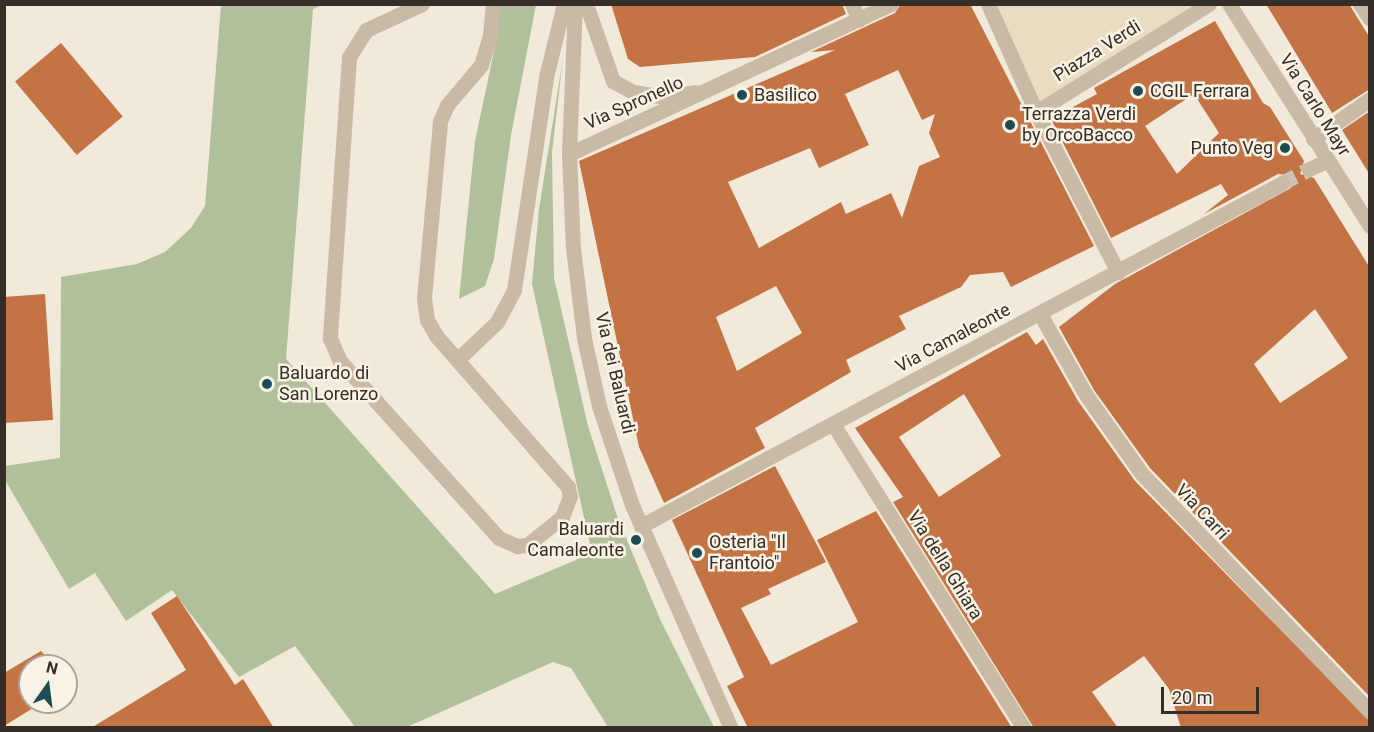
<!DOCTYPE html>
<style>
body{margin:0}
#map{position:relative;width:1374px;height:732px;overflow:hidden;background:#f1e9da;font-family:Roboto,sans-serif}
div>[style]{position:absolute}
.green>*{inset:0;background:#afc09b}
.plaza>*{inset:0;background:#e9dcc1}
.building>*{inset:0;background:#c47345;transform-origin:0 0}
.minor-tunnel>*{height:15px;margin-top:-7.5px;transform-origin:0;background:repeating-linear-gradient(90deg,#cbc3b6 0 15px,transparent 0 23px)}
.minor>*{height:15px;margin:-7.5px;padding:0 7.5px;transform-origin:7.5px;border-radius:7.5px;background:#c9baa6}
.dots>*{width:16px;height:16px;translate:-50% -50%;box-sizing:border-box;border:3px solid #f9f3e6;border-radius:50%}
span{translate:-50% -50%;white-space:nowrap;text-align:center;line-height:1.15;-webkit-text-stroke:5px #f9f3e6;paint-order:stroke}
.street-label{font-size:18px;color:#352d27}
.poi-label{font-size:18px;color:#352d27}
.left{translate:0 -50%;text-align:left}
.right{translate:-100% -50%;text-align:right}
.frame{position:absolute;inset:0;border:6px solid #352d27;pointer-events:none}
.north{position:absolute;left:18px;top:654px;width:60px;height:60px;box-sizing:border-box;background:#f9f3e6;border:2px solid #aba49a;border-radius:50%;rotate:14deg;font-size:16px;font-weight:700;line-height:24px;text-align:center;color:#352d27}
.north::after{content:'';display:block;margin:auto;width:21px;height:27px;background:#1d4c56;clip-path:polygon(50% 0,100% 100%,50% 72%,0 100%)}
.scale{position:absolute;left:1161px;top:687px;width:98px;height:27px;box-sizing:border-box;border:3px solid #352d27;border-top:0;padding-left:8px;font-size:18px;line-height:21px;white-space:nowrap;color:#352d27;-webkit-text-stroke:4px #f9f3e6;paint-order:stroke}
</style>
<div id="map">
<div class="green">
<i style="clip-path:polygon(221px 5px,322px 5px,313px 9px,286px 359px,495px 594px,576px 560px,591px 549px,532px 284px,539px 209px,563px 58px,552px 152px,554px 278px,588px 426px,618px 519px,660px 619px,714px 727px,608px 727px,571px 668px,553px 662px,407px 727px,355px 727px,295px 646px,239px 677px,172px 590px,126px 621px,95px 573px,69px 589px,5px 480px,4px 466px,60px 458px,61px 277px,137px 264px,165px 252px,191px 228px,205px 206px)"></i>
<i style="clip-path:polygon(498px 5px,536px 5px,511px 135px,494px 259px,485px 286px,459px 299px,475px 141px,496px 42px)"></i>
</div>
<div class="plaza">
<i style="clip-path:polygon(988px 5px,1209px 5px,1036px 112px)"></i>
</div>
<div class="building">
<i style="clip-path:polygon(611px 4px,842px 4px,846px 14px,755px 57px,640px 67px,628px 59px)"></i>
<i style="clip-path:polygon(evenodd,901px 4px,970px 4px,1094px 246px,1011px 287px,1003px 272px,970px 275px,961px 287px,899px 316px,906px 329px,846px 360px,851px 372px,755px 428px,765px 448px,664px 503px,639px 447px,579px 161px,835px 50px,811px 52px,895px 13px,901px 4px,898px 70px,922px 120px,935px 114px,929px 133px,940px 157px,919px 166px,902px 218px,891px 193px,846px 214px,841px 202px,759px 248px,728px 182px,810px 148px,819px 168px,869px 145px,845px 94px,898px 70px,901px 4px,776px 286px,802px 333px,737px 371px,716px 317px,776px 286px)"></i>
<i style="clip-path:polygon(1266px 4px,1349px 4px,1370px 38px,1370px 89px,1332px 113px)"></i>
<i style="clip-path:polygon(evenodd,1215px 21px,1263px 103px,1270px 107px,1304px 161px,1300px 174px,1314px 178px,1370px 268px,1370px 697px,1150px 468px,1094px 390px,1059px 327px,1115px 284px,1291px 188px,1288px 175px,1278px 174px,1204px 214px,1228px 195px,1221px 184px,1111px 238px,1051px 119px,1097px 94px,1094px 88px,1215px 21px,1194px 94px,1219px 133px,1177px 174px,1145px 126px,1194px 94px,1215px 21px,1315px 309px,1348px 358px,1280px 403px,1254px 364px,1315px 309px)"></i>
<i style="left:61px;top:43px;width:96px;height:60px;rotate:50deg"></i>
<i style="clip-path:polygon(1370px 111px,1370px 175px,1342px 130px)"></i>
<i style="clip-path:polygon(45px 294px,53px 420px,4px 423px,4px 297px)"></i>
<i style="clip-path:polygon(evenodd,1027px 332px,1036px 345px,1043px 339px,1078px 401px,1135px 481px,1370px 721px,1370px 728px,1181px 728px,1169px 689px,1144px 656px,1092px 692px,1118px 728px,1034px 728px,893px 502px,903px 497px,855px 428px,1027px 332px,964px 394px,1001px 456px,939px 497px,899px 437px,964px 394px)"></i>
<i style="clip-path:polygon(775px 466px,826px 562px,768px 589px,771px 594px,741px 608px,771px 665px,858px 622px,817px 540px,876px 511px,1012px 728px,748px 728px,727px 686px,744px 677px,672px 520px)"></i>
<i style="clip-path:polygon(177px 596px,235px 685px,243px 679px,274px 728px,91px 728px,186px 670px,151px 613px)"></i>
<i style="clip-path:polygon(41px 651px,55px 666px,30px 666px,30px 702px,43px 702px,4px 726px,4px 673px)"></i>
</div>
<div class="minor-tunnel">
<i style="left:1282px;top:183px;width:30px;rotate:-27deg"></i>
</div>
<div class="minor">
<i style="left:422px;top:4px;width:62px;rotate:155.1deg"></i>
<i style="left:366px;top:30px;width:32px;rotate:122deg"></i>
<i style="left:349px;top:57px;width:282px;rotate:93.9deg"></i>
<i style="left:330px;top:338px;width:25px;rotate:67deg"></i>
<i style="left:340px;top:361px;width:238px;rotate:48.1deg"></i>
<i style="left:499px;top:538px;width:20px;rotate:24deg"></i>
<i style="left:517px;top:546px;width:10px;rotate:-6deg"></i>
<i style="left:527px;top:545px;width:45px;rotate:-38.7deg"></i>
<i style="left:562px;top:517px;width:22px;rotate:-69deg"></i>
<i style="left:570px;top:496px;width:9px;rotate:-103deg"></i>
<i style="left:568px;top:487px;width:199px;rotate:-131.1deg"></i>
<i style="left:437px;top:337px;width:20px;rotate:-120deg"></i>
<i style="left:427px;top:320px;width:22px;rotate:-98deg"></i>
<i style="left:424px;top:298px;width:178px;rotate:-84.8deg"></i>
<i style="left:440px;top:121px;width:17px;rotate:-66deg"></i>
<i style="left:447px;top:105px;width:52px;rotate:-49.6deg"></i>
<i style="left:481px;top:65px;width:30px;rotate:-73deg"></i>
<i style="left:490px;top:36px;width:32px;rotate:-85deg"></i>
<i style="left:575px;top:4px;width:150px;rotate:92.3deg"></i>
<i style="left:569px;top:154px;width:94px;rotate:87.6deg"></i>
<i style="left:573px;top:248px;width:91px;rotate:83deg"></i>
<i style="left:584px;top:338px;width:70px;rotate:77.6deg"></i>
<i style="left:599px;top:406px;width:104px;rotate:71.6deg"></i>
<i style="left:632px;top:505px;width:244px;rotate:66.1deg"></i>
<i style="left:586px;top:4px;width:82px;rotate:70.7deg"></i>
<i style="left:613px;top:81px;width:23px;rotate:29deg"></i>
<i style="left:633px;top:92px;width:31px;rotate:9deg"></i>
<i style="left:664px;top:97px;width:31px;rotate:-9deg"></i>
<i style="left:852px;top:4px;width:17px;rotate:66deg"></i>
<i style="left:988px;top:4px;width:118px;rotate:66deg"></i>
<i style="left:1036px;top:112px;width:180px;rotate:62.9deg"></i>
<i style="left:1229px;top:4px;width:263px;rotate:57.6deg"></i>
<i style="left:1360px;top:4px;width:18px;rotate:56deg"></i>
<i style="left:1036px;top:112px;width:204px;rotate:-32deg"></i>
<i style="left:1313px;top:139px;width:70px;rotate:-35.1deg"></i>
<i style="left:569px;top:154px;width:355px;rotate:-25deg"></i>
<i style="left:1309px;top:169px;width:19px;rotate:-25deg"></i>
<i style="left:1040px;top:314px;width:93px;rotate:60.4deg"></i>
<i style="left:1086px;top:395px;width:97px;rotate:54.7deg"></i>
<i style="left:1142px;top:474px;width:330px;rotate:46.2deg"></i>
<i style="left:458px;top:359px;width:54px;rotate:-43.5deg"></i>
<i style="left:497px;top:322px;width:36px;rotate:-62deg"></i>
<i style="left:514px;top:290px;width:219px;rotate:-81.4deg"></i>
<i style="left:547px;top:73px;width:71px;rotate:-76.2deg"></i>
<i style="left:833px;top:424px;width:359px;rotate:57.9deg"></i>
<i style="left:641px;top:526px;width:727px;rotate:-28.15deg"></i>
</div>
<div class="dots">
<i style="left:1138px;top:91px;background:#1d4c56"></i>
<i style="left:742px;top:95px;background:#1d4c56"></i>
<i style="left:1010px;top:125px;background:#1d4c56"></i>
<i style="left:1285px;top:148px;background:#1d4c56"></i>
<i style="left:267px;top:384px;background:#1d4c56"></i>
<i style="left:636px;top:540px;background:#1d4c56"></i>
<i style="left:697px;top:553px;background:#1d4c56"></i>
</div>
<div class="street-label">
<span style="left:1097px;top:51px;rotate:-32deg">Piazza Verdi</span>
<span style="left:634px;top:103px;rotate:-24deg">Via Spronello</span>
<span style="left:1315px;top:105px;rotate:58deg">Via Carlo Mayr</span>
<span style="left:953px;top:338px;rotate:-28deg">Via Camaleonte</span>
<span style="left:615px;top:373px;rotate:77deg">Via dei Baluardi</span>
<span style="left:1202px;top:512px;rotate:47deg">Via Carri</span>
<span style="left:945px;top:565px;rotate:58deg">Via della Ghiara</span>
</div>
<div class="poi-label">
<span class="left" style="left:1150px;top:91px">CGIL Ferrara</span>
<span class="left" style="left:754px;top:95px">Basilico</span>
<span class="left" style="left:1022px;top:125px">Terrazza Verdi<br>by OrcoBacco</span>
<span class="right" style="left:1273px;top:148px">Punto Veg</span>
<span class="left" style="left:279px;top:384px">Baluardo di<br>San Lorenzo</span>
<span class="right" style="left:624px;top:540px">Baluardi<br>Camaleonte</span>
<span class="left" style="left:709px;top:553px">Osteria "Il<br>Frantoio"</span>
</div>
<div class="frame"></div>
<div class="north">N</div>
<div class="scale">20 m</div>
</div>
